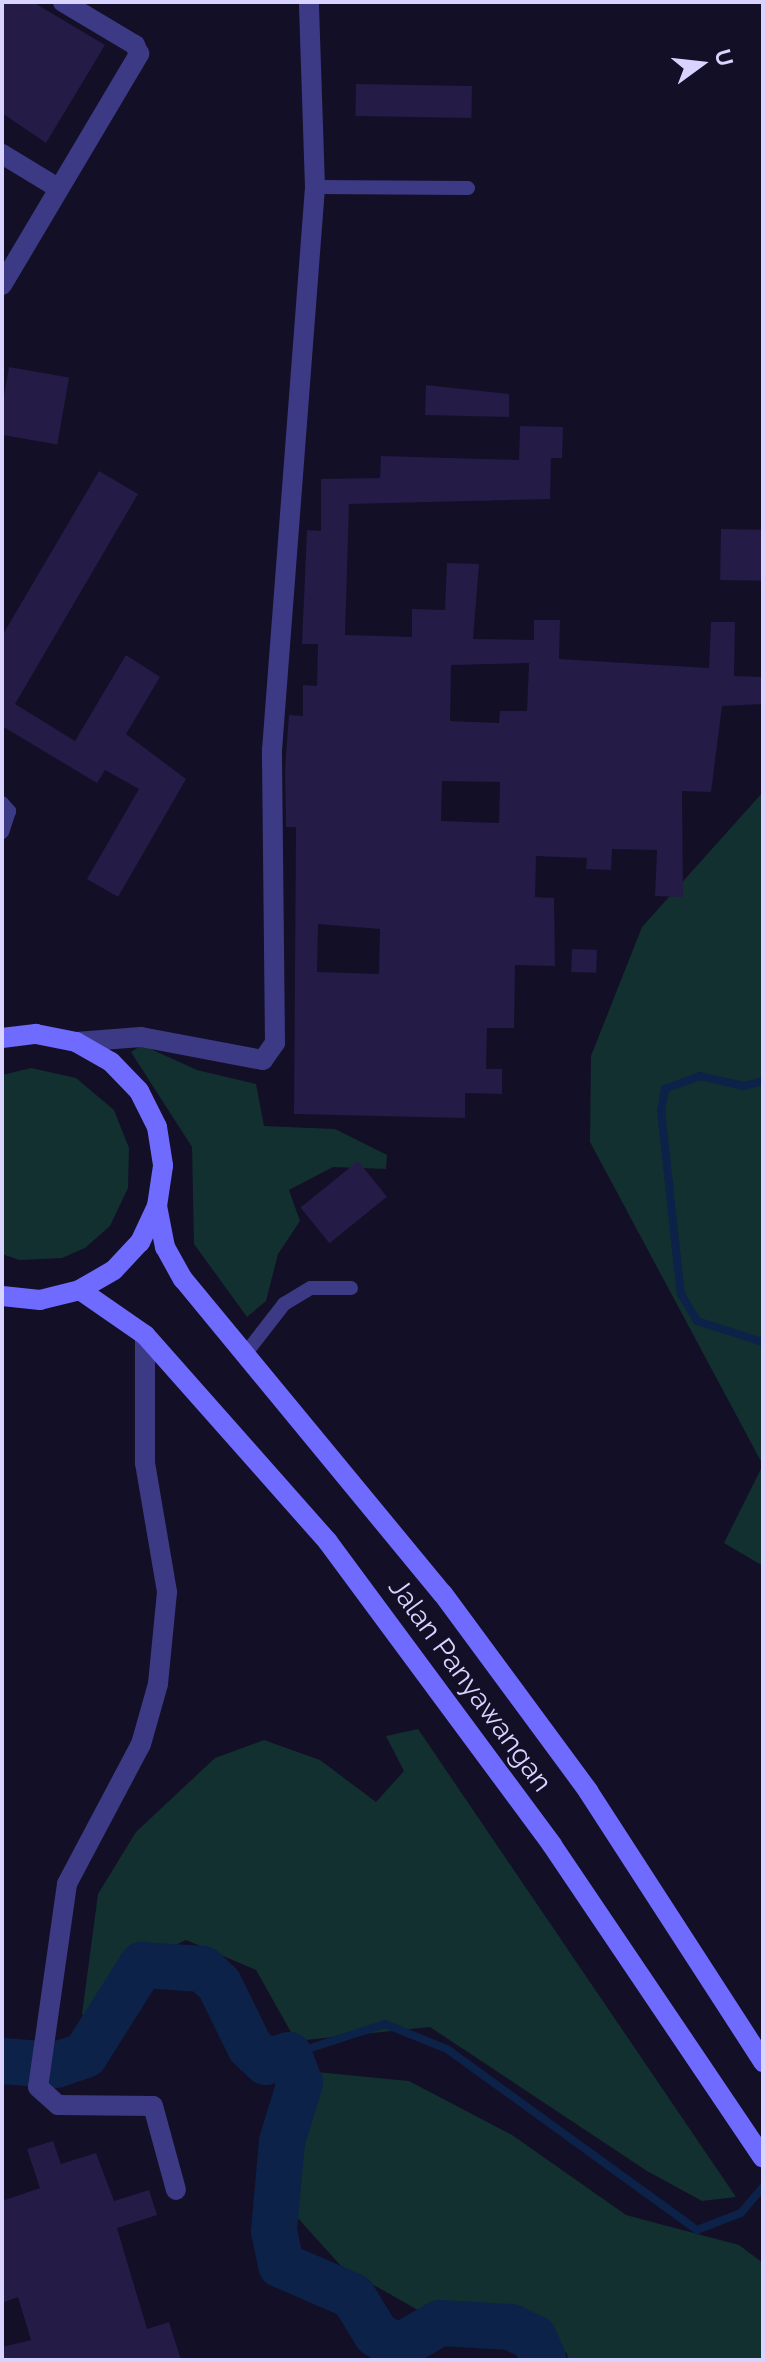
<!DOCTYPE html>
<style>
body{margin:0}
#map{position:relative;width:765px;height:2362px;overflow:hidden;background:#130f26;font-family:Raleway,sans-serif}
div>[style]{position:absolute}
.green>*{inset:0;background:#12302f}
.stream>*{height:8px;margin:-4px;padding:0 4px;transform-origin:4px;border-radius:4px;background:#0c2248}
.river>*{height:46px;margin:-23px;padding:0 23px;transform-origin:23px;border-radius:23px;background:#0c2248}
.building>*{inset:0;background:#241b47;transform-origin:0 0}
.service>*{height:14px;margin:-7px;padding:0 7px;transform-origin:7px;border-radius:7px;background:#3d3a85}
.minor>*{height:20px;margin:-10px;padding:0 10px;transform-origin:10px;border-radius:10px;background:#3d3a85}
.secondary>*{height:20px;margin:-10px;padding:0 10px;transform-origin:10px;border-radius:10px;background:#6f6bff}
span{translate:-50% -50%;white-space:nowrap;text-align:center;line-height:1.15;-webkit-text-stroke:6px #130f26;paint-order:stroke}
.street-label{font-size:28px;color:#d9d4ff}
.frame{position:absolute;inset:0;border:4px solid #d9d4ff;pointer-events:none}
.north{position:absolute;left:661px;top:24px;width:80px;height:80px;-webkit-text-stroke:6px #130f26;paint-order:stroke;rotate:75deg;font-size:22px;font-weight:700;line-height:32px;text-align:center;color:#d9d4ff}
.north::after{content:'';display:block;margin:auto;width:28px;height:36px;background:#d9d4ff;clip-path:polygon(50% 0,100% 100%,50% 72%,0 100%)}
</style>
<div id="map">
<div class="green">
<i style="clip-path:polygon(763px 792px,763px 1465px,590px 1142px,591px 1056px,642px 927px)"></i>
<i style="clip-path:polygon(142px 1045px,197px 1070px,256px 1084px,264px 1126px,335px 1129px,387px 1155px,386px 1169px,333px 1167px,289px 1190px,300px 1221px,278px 1254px,266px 1301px,247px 1317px,194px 1244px,192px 1147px,131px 1052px)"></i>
<i style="clip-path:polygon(31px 1068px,76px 1078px,114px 1110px,129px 1148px,128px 1188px,110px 1226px,85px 1248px,62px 1258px,19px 1260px,2px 1254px,2px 1075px)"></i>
<i style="clip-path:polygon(763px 1465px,763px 1566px,724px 1543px)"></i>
<i style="clip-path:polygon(418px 1729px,736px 2197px,702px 2201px,647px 2171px,430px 2027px,296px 2041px,256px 1970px,186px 1940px,125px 1969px,90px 2023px,82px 2014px,98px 1894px,136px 1832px,215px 1758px,264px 1740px,320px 1760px,376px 1802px,404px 1771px,386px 1736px)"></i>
<i style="clip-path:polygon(316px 2072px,409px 2081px,512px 2135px,626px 2215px,739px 2245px,763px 2263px,763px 2360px,568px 2360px,567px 2353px,511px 2328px,432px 2318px,342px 2267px,267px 2184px)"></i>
</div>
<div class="stream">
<i style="left:763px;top:1081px;width:20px;rotate:165deg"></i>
<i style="left:744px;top:1086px;width:45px;rotate:-167.2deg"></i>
<i style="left:700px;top:1076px;width:37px;rotate:160deg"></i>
<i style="left:665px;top:1089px;width:22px;rotate:100deg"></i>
<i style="left:661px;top:1111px;width:184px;rotate:83.8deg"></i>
<i style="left:681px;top:1294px;width:31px;rotate:59deg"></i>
<i style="left:697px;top:1321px;width:69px;rotate:17.7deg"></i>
<i style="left:289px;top:2055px;width:101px;rotate:-17.9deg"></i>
<i style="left:385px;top:2024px;width:67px;rotate:22deg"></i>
<i style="left:447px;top:2049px;width:309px;rotate:35.9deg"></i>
<i style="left:697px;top:2230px;width:47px;rotate:-21.1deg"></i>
<i style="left:741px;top:2213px;width:34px;rotate:-50deg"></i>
</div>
<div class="river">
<i style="left:2px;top:2061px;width:54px;rotate:4.2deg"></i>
<i style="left:56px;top:2065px;width:31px;rotate:-19deg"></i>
<i style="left:85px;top:2055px;width:107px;rotate:-57.7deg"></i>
<i style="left:142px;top:1965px;width:61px;rotate:3.8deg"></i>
<i style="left:203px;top:1969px;width:22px;rotate:43deg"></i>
<i style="left:219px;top:1984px;width:70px;rotate:63.8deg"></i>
<i style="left:250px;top:2047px;width:22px;rotate:43deg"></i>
<i style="left:266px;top:2062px;width:24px;rotate:-17deg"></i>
<i style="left:289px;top:2055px;width:30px;rotate:69deg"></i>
<i style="left:300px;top:2083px;width:61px;rotate:107.2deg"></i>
<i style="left:282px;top:2141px;width:90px;rotate:95.1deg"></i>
<i style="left:274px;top:2231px;width:35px;rotate:78deg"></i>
<i style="left:281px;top:2265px;width:78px;rotate:23.3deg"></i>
<i style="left:353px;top:2296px;width:44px;rotate:58.8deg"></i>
<i style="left:376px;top:2334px;width:26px;rotate:31deg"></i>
<i style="left:398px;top:2347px;width:48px;rotate:-29.7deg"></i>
<i style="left:440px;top:2323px;width:71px;rotate:3.2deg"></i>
<i style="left:511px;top:2327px;width:25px;rotate:26deg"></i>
<i style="left:534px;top:2338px;width:24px;rotate:66deg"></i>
</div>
<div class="building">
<i style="clip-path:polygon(2px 2px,33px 2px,105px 45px,46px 143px,2px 113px)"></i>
<i style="left:356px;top:84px;width:116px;height:32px;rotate:1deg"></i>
<i style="left:9px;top:367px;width:61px;height:68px;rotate:10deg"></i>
<i style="clip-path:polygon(426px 385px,509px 394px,509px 417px,425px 415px)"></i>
<i style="clip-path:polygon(evenodd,520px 426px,563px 427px,562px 458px,551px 458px,550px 499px,349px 504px,345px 635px,412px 637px,412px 609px,445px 610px,447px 563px,479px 564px,473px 639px,534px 640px,534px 620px,560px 620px,559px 659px,709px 668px,711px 622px,735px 622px,734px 676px,762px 677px,762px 704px,722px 706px,711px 792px,682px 791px,683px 897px,655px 896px,657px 850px,612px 849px,611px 870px,586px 869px,587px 858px,536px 856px,535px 897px,554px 898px,555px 966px,515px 965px,514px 1028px,487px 1028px,486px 1069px,502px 1069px,502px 1094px,465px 1093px,465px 1118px,294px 1114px,296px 827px,286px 827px,285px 769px,289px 715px,303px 716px,303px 685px,317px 686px,318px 644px,302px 644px,307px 530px,321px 531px,321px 479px,380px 478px,381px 456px,519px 460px,520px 426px,529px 663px,527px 711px,500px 711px,499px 723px,450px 721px,451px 665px,529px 663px,520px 426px,442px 781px,500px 782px,499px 823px,441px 821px,442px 781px,520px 426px,318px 924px,380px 929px,379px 974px,317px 972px,318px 924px)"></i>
<i style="clip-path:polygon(99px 471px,138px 494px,15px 704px,75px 741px,126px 655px,160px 677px,126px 734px,186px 779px,118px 897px,87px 879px,139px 789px,105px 770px,97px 783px,2px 726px,2px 636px)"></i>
<i style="left:721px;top:529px;width:42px;height:51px;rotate:1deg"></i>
<i style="left:572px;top:949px;width:25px;height:23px;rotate:2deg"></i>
<i style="left:358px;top:1161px;width:46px;height:74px;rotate:51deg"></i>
<i style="clip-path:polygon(53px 2141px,61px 2164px,96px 2153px,114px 2201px,149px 2190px,157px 2215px,117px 2228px,147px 2329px,169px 2322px,181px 2360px,2px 2360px,2px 2347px,31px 2340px,18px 2297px,2px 2303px,2px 2201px,40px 2188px,27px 2149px)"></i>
</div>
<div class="service">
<i style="left:315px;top:187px;width:153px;rotate:0.4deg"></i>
<i style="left:2px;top:803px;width:11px;rotate:49deg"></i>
<i style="left:9px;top:811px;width:22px;rotate:108deg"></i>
<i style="left:246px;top:1353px;width:62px;rotate:-52.2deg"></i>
<i style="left:284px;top:1304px;width:31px;rotate:-31deg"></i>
<i style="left:311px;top:1288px;width:40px"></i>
</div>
<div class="minor">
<i style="left:2px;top:154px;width:66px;rotate:31.3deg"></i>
<i style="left:2px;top:285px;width:269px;rotate:-59.3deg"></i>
<i style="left:139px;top:54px;width:10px;rotate:-114deg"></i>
<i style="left:135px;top:45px;width:84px;rotate:-149.2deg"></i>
<i style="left:76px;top:1042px;width:65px;rotate:-4.4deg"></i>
<i style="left:141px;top:1037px;width:124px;rotate:10.7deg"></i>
<i style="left:263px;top:1060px;width:21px;rotate:-55deg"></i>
<i style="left:275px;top:1043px;width:293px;rotate:-90.6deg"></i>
<i style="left:272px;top:750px;width:565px;rotate:-85.63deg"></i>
<i style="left:315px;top:187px;width:185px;rotate:-91.9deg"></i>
<i style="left:145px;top:1335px;width:128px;rotate:90deg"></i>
<i style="left:145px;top:1463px;width:131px;rotate:80.3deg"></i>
<i style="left:167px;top:1592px;width:92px;rotate:95.6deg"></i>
<i style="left:158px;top:1684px;width:62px;rotate:105.8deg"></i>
<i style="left:141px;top:1744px;width:158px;rotate:117.9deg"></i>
<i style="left:67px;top:1884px;width:205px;rotate:98.1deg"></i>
<i style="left:38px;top:2087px;width:27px;rotate:42deg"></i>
<i style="left:58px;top:2105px;width:95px;rotate:0.6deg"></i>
<i style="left:153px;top:2106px;width:87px;rotate:74.7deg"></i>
</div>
<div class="secondary">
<i style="left:2px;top:1038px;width:34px;rotate:-7deg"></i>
<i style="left:36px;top:1034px;width:41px;rotate:11.3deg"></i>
<i style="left:76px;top:1042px;width:40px;rotate:29.7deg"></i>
<i style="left:111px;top:1062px;width:40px;rotate:46deg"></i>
<i style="left:139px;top:1091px;width:40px;rotate:63.4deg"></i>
<i style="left:157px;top:1127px;width:39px;rotate:81deg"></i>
<i style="left:163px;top:1166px;width:40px;rotate:98.5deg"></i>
<i style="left:157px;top:1206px;width:40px;rotate:115deg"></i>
<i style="left:140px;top:1242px;width:38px;rotate:133deg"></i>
<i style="left:114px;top:1270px;width:39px;rotate:150deg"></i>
<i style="left:80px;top:1290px;width:41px;rotate:166deg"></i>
<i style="left:40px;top:1300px;width:38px;rotate:-174deg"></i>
<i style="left:157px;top:1206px;width:42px;rotate:79deg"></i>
<i style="left:165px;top:1247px;width:37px;rotate:61deg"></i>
<i style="left:183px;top:1279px;width:408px;rotate:50.5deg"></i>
<i style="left:443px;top:1594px;width:245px;rotate:53.6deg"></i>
<i style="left:588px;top:1791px;width:323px;rotate:57.1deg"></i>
<i style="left:80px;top:1290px;width:79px;rotate:34.7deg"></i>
<i style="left:145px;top:1335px;width:276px;rotate:48.5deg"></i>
<i style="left:328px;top:1542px;width:377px;rotate:53.5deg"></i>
<i style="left:552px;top:1845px;width:377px;rotate:56deg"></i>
</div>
<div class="street-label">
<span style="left:470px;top:1685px;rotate:54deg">Jalan Panyawangan</span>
</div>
<div class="frame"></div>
<div class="north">U</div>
</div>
